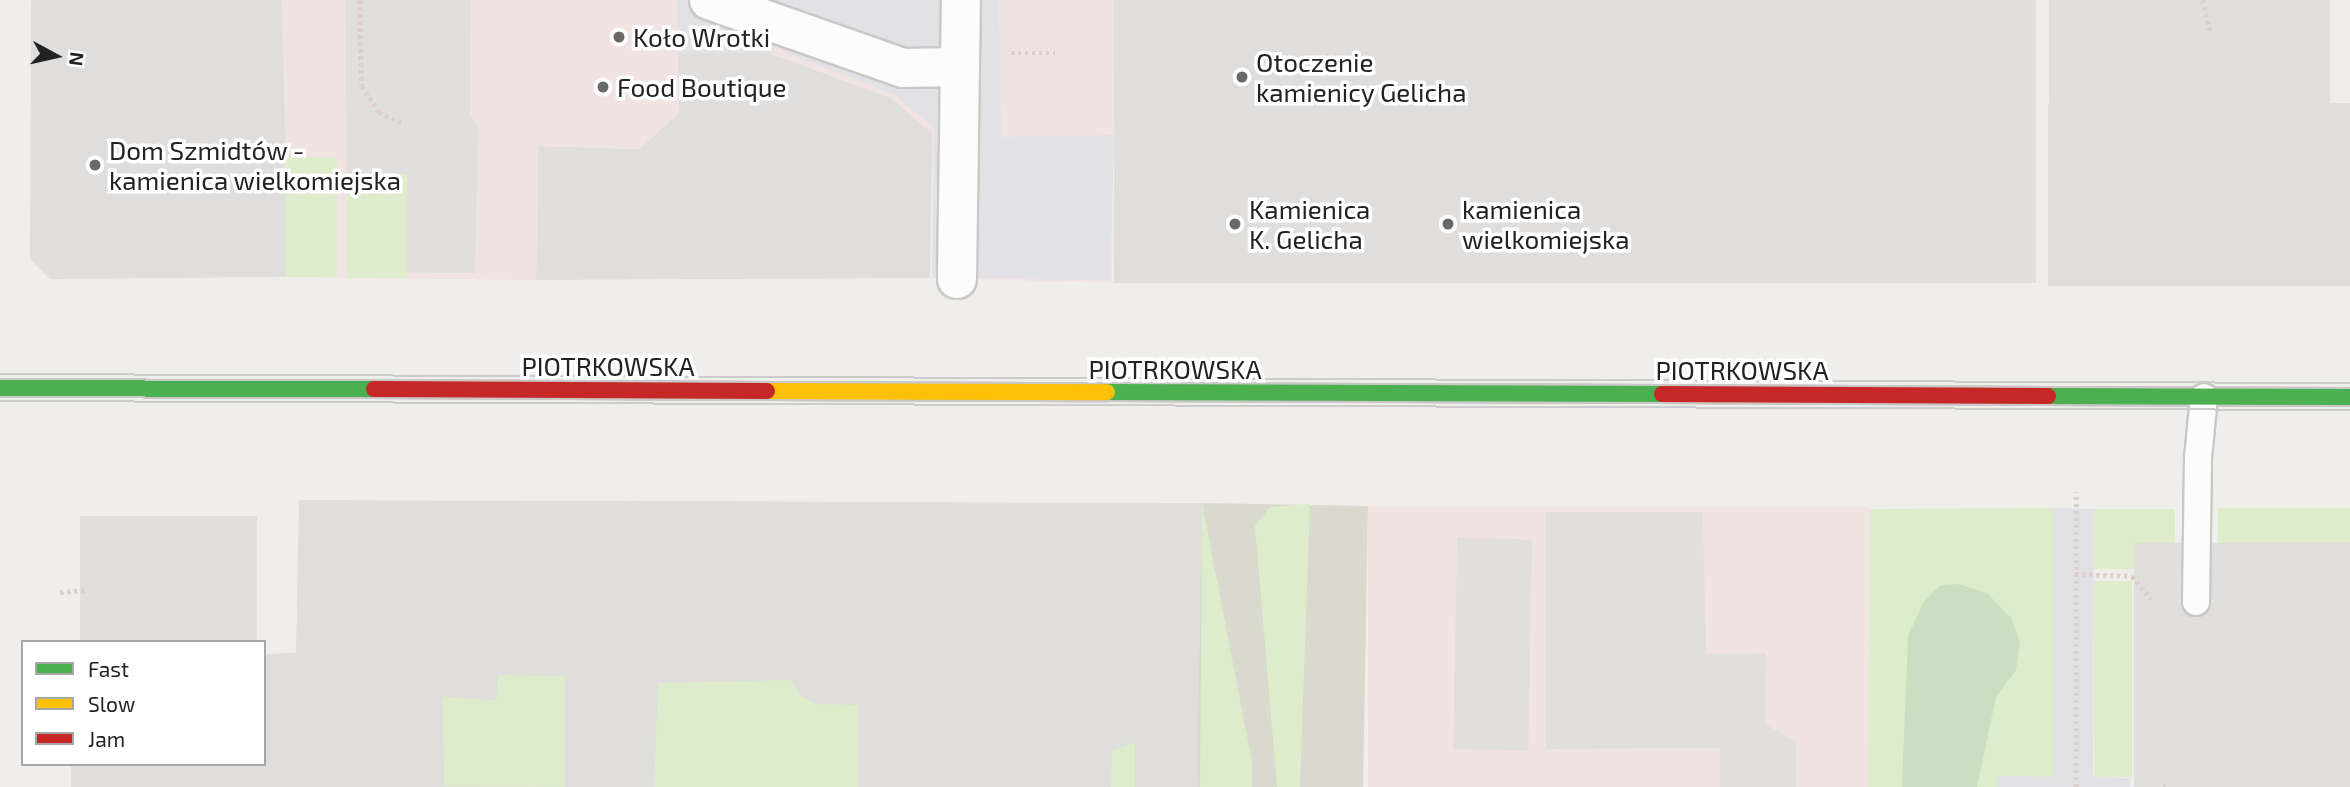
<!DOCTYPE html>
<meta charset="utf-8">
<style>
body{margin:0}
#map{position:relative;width:2350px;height:787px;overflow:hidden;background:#f0eeeb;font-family:"Exo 2",sans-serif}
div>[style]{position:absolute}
.residential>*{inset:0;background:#dfdedc;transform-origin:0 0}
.commercial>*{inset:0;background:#f1e3e1;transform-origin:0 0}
.construction>*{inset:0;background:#d9d9cd;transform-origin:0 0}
.grass>*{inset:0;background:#ddeccb;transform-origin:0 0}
.forest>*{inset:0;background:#cbdec1}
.parking>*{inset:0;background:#e0dfde;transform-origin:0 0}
.plaza>*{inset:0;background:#e2e1e5}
.path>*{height:4.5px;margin-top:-2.25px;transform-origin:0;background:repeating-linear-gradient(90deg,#dccecd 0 3.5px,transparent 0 7px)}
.roads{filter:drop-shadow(2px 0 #c9c8c7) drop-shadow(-2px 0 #c9c8c7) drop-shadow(0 2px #c9c8c7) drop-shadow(0 -2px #c9c8c7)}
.lane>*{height:26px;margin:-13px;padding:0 13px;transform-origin:13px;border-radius:13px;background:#fdfcfc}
.street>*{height:38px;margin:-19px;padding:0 19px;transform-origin:19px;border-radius:19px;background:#fdfcfc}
.fast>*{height:16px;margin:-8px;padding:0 8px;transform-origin:8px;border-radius:8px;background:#4caf50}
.slow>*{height:16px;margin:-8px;padding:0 8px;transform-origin:8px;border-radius:8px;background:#ffc107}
.jam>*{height:16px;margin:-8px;padding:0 8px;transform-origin:8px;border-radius:8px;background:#c62828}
.tram>*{height:2px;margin:-1px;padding:0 1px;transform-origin:1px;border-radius:1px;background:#ccc}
.dots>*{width:19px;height:19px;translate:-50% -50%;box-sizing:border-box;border:4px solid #fff;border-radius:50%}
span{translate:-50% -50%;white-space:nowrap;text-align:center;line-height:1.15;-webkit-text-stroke:7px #fff;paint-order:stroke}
.poi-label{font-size:26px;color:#222}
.left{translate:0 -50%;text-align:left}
.street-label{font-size:26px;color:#222}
.legend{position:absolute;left:21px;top:640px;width:245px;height:126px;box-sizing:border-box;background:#fff;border:2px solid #a7a7a7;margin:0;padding:9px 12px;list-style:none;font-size:21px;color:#222}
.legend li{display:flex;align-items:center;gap:14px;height:35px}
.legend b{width:35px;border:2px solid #a7a7a7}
.north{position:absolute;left:21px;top:21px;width:70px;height:70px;-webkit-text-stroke:5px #fff;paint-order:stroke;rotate:98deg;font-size:19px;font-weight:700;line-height:28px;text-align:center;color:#222}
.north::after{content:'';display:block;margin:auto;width:24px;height:32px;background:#222;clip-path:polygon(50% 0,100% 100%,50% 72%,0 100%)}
</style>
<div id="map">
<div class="residential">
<i style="clip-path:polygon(31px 0,283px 0,288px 277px,50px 279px,30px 259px)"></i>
<i style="left:1114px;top:0;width:922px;height:283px"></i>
<i style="clip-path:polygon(678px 53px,769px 53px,891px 98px,932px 133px,930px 278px,536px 280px,538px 146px,639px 149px,679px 113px)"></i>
<i style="left:2350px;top:103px;width:183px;height:302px;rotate:90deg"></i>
<i style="clip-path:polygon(299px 500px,1202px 503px,1201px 787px,71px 787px,71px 764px,264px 764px,264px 654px,296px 653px)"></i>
</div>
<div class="commercial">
<i style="clip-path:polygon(282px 0,1114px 0,1112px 283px,932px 278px,932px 133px,891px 98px,769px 53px,678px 53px,679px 113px,639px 149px,538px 146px,536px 280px,288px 277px)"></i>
<i style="left:1368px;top:507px;width:502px;height:280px"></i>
</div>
<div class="construction">
<i style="left:1202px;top:503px;width:166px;height:284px;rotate:1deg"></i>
</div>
<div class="grass">
<i style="left:285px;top:157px;width:52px;height:120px"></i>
<i style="left:347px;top:173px;width:60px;height:105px"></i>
<i style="clip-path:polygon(1202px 503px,1252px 762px,1252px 787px,1200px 787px)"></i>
<i style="clip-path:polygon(1310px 504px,1300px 787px,1277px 787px,1255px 526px,1270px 507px)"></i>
<i style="clip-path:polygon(2054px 508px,2054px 777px,1999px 776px,1998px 787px,1868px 787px,1870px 509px)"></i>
<i style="left:2350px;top:508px;width:36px;height:132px;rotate:90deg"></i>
<i style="clip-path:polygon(2094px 509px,2175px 509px,2175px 543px,2135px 543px,2134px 569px,2094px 569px)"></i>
<i style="left:2094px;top:581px;width:38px;height:196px"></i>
<i style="clip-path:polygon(498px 675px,565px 676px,565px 787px,444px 786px,443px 697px,496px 700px)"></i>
<i style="clip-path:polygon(790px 680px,800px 695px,817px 704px,859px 705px,859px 787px,654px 787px,658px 683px)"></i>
<i style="clip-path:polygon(1135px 742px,1135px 787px,1111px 787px,1112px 751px)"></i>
</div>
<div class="forest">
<i style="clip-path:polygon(1958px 584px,1987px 593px,2011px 618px,2020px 642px,2016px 670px,1996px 697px,1977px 787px,1902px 787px,1908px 636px,1923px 603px,1939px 586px)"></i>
</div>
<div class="parking">
<i style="clip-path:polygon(345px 0,471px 0,470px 114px,478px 127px,475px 273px,407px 273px,407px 174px,347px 173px)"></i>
<i style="left:2049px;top:0;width:281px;height:107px"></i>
<i style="clip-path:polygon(1546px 512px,1703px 512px,1706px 654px,1766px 653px,1765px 724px,1796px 742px,1796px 787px,1720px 787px,1720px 748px,1546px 749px)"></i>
<i style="left:80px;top:516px;width:177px;height:126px"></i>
<i style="left:1457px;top:538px;width:75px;height:211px;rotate:1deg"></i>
<i style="left:2134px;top:543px;width:216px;height:244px"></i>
<i style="clip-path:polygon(873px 693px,1029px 694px,1030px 787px,957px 787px,930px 779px,873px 778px)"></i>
</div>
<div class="plaza">
<i style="clip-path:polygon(677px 0,999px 0,1001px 137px,1114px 135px,1110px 280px,932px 278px,935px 129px,895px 95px,775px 48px,769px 53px,678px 53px)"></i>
<i style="clip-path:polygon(2054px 508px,2094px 509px,2093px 777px,2131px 778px,2130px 787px,1998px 787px,1998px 776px,2054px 777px)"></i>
</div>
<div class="path">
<i style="left:360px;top:0;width:86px;rotate:88.7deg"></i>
<i style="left:362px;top:86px;width:31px;rotate:57deg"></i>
<i style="left:379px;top:112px;width:28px;rotate:26deg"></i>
<i style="left:2203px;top:0;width:31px;rotate:77deg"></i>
<i style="left:1011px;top:53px;width:44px"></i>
<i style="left:2075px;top:574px;width:57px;rotate:2deg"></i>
<i style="left:2132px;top:576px;width:30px;rotate:50deg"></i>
<i style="left:60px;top:592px;width:27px;rotate:-4deg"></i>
<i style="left:2076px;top:787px;width:295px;rotate:-90deg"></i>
<i style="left:2163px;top:787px;width:3px;rotate:-18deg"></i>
</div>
<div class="roads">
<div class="lane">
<i style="left:2196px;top:602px;width:144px;rotate:-89.2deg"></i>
<i style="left:2198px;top:458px;width:61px;rotate:-84.4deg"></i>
</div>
<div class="street">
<i style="left:709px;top:0;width:206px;rotate:19.3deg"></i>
<i style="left:903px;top:68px;width:55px;rotate:-1deg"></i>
<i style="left:957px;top:279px;width:279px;rotate:-89.2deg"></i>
</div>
<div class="fast">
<i style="left:0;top:388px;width:374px;rotate:0.2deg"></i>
<i style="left:1107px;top:392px;width:555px;rotate:0.21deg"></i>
<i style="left:2048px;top:396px;width:302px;rotate:0.2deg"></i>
</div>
<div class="slow">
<i style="left:767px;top:391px;width:340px;rotate:0.2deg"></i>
</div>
<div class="jam">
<i style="left:374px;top:389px;width:393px;rotate:0.3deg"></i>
<i style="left:1662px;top:394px;width:386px;rotate:0.3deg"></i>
</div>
</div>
<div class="tram">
<i style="left:0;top:374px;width:2350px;rotate:0.22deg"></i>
<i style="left:0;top:401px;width:2350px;rotate:0.22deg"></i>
</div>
<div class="dots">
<i style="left:619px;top:37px;background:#6a6968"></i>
<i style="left:1242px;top:77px;background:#6a6968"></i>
<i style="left:603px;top:87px;background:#6a6968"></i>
<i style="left:95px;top:165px;background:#6a6968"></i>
<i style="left:1235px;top:224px;background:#6a6968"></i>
<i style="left:1448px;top:224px;background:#6a6968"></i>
</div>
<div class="poi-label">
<span class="left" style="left:633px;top:37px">Koło Wrotki</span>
<span class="left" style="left:1256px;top:77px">Otoczenie<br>kamienicy Gelicha</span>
<span class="left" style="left:617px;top:87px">Food Boutique</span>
<span class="left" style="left:109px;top:165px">Dom Szmidtów -<br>kamienica wielkomiejska</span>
<span class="left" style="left:1249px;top:224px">Kamienica<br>K. Gelicha</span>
<span class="left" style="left:1462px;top:224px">kamienica<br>wielkomiejska</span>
</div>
<div class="street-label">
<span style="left:608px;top:366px">PIOTRKOWSKA</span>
<span style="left:1175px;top:369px">PIOTRKOWSKA</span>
<span style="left:1742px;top:370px">PIOTRKOWSKA</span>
</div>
<ul class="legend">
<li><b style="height:9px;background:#4caf50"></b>Fast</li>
<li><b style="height:9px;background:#ffc107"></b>Slow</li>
<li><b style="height:9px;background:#c62828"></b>Jam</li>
</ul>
<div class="north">N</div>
</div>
